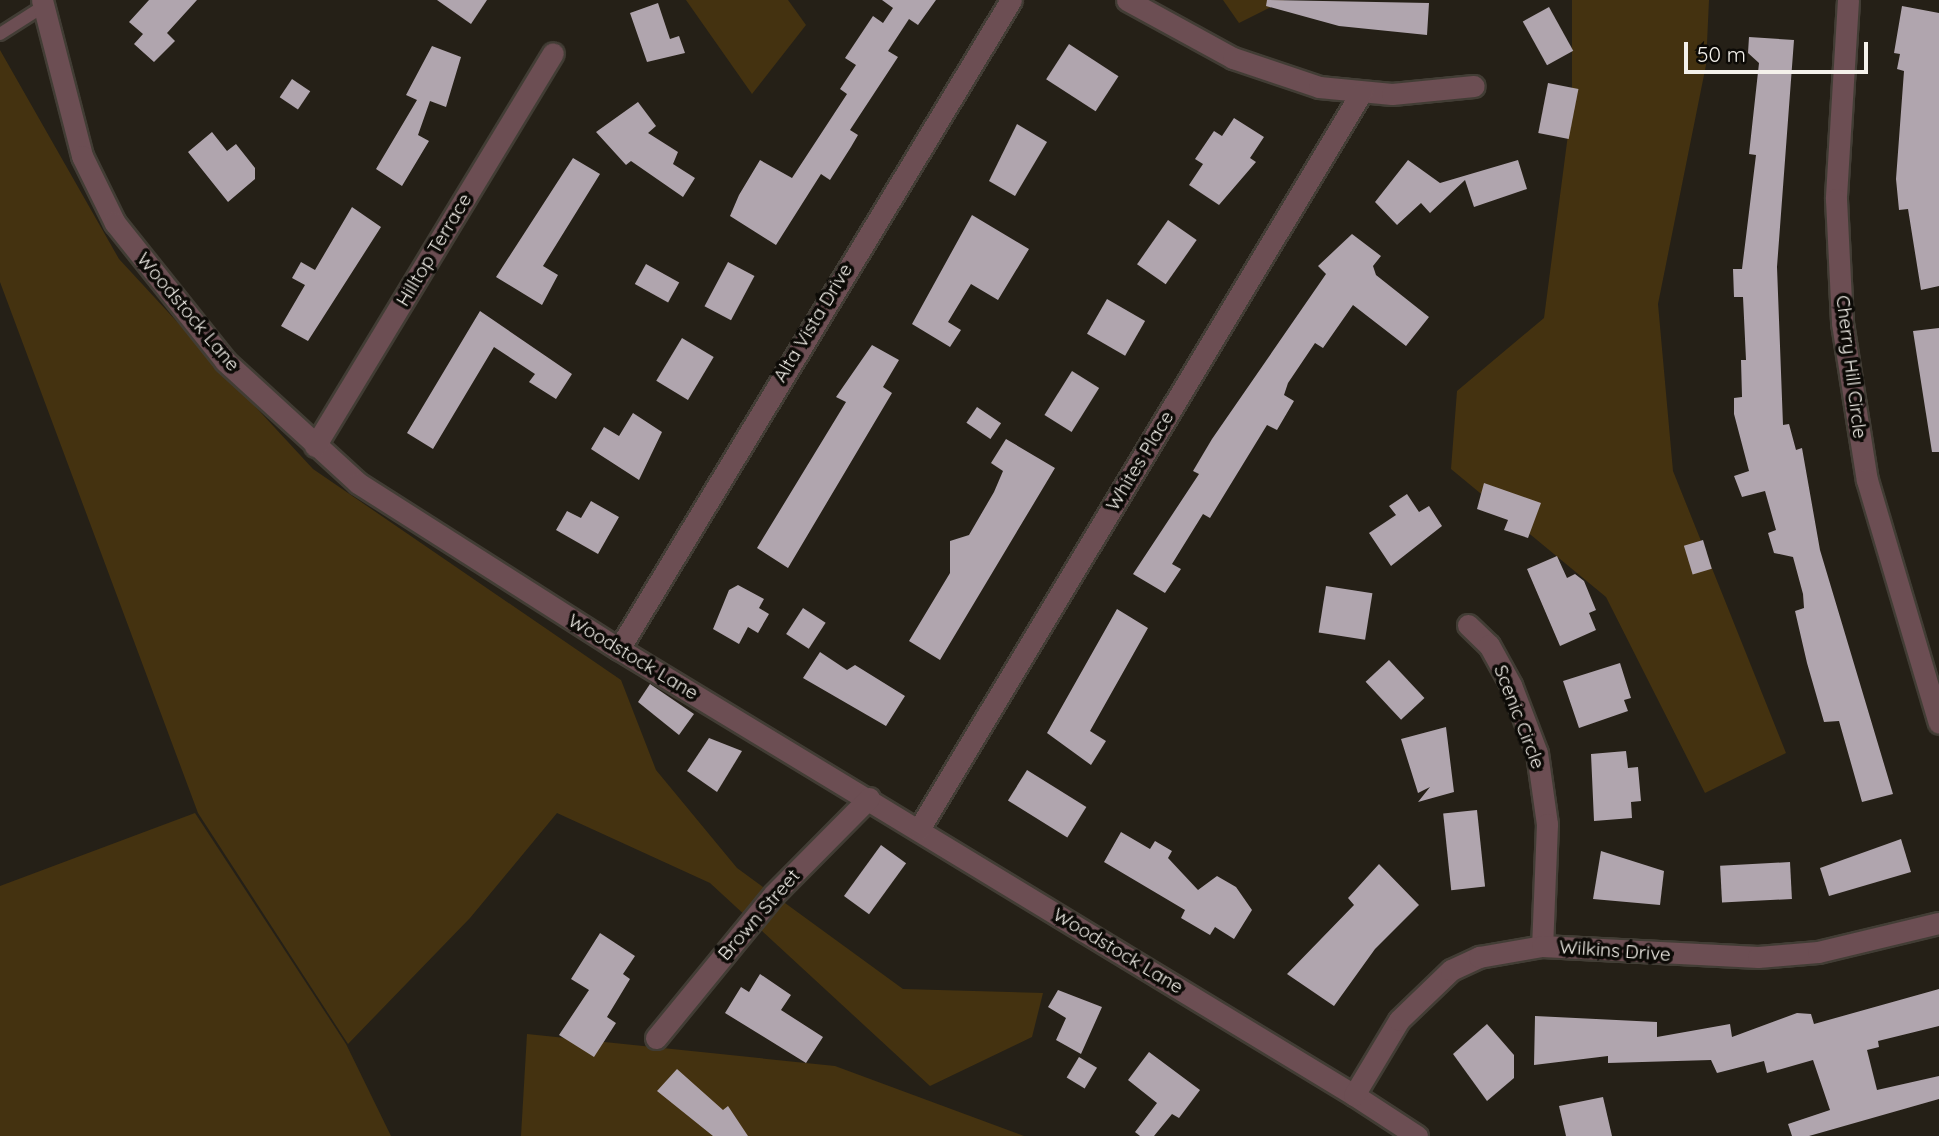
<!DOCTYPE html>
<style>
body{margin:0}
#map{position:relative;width:1939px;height:1136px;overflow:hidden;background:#252017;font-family:Quicksand,sans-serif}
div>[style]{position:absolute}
.green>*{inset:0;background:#443210}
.building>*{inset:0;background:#b0a5ae;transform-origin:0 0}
.roads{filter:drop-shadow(2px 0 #423d35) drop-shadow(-2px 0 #423d35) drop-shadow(0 2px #423d35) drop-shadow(0 -2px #423d35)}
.service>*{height:12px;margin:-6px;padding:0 6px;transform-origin:6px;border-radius:6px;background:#6c4e53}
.minor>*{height:21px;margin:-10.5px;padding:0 10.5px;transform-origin:10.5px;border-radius:10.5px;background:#6c4e53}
.tertiary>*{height:21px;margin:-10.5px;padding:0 10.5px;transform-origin:10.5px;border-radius:10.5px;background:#6c4e53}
span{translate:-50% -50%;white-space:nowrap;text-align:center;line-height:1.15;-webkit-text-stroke:7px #0c0a06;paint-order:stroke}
.street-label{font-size:19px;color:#f4f1eb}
.scale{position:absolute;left:1684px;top:42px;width:184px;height:32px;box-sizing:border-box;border:4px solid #f4f1eb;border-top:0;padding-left:9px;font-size:21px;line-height:24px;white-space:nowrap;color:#f4f1eb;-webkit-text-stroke:5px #0c0a06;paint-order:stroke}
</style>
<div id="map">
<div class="green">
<i style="clip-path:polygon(686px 0,788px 0,806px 25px,752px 94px)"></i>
<i style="clip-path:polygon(1223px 0,1285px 0,1239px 23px)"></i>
<i style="clip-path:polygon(1572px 0,1709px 0,1706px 65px,1658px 304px,1673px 471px,1786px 753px,1705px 793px,1606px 597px,1451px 469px,1457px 391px,1544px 318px,1572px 104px)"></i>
<i style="clip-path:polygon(0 50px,119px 259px,313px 469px,621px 680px,656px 770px,737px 868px,903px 989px,1043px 993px,1032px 1037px,930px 1086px,710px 883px,557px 813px,470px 918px,348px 1044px,198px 813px,0 282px)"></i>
<i style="clip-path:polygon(195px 813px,346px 1044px,391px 1136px,0 1136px,0 886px)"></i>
<i style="clip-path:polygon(527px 1034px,835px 1066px,1024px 1136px,521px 1136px)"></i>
</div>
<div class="building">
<i style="clip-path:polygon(149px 0,197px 0,167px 33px,175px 41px,154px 62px,134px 44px,143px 34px,129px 22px)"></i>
<i style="clip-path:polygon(437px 0,487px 0,471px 24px)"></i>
<i style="clip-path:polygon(882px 0,936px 0,918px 25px,909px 19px,888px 51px,898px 57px,850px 130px,858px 135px,851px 147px,830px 180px,821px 174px,776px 245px,730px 216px,739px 195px,760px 160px,792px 178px,847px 94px,840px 89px,856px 65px,845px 58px,873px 16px,883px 23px,893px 8px)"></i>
<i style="clip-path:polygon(1267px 0,1429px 3px,1427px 35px,1339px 26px,1266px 6px)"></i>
<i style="clip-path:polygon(658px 3px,670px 39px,679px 36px,685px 53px,647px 62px,630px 13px)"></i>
<i style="clip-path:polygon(1902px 6px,1939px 13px,1939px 286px,1921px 290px,1908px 209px,1899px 210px,1896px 179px,1904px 71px,1897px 69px,1900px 54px,1894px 53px)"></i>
<i style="left:1549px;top:7px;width:50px;height:30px;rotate:61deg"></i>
<i style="clip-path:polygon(1749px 37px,1794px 40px,1777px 267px,1783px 425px,1789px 424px,1796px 450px,1802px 448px,1820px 550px,1893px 794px,1862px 802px,1839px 721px,1824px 722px,1807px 663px,1795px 611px,1804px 608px,1803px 594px,1793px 557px,1774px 553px,1768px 533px,1776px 530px,1765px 491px,1742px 497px,1734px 476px,1749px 471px,1734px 414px,1734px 398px,1742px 397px,1741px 360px,1746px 360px,1743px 297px,1734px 297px,1733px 269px,1742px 269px,1756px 155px,1749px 154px,1759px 63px,1748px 53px)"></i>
<i style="left:1069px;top:44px;width:59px;height:42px;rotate:33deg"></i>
<i style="clip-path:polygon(432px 46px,461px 57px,446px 107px,430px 101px,418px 135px,429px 141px,402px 186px,376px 169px,417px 100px,406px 95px)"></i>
<i style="left:292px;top:79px;width:22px;height:22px;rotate:34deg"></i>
<i style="left:1548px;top:83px;width:31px;height:51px;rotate:11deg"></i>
<i style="clip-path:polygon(638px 102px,656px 126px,648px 133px,678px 152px,673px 164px,695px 178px,683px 197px,631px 161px,626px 165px,596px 132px)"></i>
<i style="clip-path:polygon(1234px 118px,1264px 137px,1250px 158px,1256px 162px,1219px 205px,1189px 185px,1203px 164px,1195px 159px,1214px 131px,1222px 136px)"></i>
<i style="clip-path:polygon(1017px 124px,1047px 142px,1015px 196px,989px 181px)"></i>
<i style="clip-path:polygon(212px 132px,227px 151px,236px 144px,255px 168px,255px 179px,228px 202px,188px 152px)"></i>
<i style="clip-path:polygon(573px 158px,600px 174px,543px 266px,558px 275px,542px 305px,496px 277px)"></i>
<i style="clip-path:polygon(1408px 160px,1440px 183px,1518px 160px,1527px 189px,1474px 207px,1465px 180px,1430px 213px,1421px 203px,1397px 225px,1375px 202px)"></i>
<i style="clip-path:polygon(352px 207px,381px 227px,308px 341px,281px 326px,305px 285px,292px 278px,301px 262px,315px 270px)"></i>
<i style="clip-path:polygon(972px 215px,1029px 249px,998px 300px,971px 284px,948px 322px,961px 330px,950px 347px,912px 324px)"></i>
<i style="left:1168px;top:220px;width:35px;height:54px;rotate:35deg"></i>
<i style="clip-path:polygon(1352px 234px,1381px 256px,1373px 266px,1376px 275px,1429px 317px,1406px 346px,1353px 305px,1323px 348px,1315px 343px,1288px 383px,1284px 395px,1294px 401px,1277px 430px,1267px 425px,1210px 518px,1203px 514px,1172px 564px,1181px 569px,1165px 593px,1133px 574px,1199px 474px,1193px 471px,1212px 439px,1326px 274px,1318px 266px)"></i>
<i style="left:728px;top:262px;width:30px;height:50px;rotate:28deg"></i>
<i style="left:646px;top:264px;width:38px;height:23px;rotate:29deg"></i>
<i style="left:1107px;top:299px;width:44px;height:40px;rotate:30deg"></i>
<i style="clip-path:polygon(480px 311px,572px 374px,556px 399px,529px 382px,535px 374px,494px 347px,433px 449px,407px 433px)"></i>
<i style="clip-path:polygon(1939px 328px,1939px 452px,1932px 452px,1913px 331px)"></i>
<i style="left:682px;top:338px;width:37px;height:50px;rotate:31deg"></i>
<i style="clip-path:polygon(872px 345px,899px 360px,883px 387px,892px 393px,788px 568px,757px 548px,846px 402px,836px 397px)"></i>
<i style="left:1072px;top:371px;width:32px;height:52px;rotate:32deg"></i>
<i style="left:977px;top:407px;width:29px;height:19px;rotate:34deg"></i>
<i style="clip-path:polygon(633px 413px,662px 432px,639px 480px,591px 449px,604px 427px,619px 436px)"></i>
<i style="clip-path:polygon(1006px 439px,1055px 468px,940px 660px,909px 641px,950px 573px,950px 541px,969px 535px,994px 492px,1003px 471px,991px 463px)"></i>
<i style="clip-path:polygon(1484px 483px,1541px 503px,1528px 538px,1504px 530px,1508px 520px,1477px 509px)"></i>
<i style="clip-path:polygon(1407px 494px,1419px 512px,1429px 506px,1442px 526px,1391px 566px,1369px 533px,1396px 515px,1389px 506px)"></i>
<i style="clip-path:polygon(591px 501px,619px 517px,598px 554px,556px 530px,567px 511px,581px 518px)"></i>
<i style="left:1703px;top:540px;width:30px;height:20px;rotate:73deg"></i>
<i style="clip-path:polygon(1557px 556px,1567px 578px,1575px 574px,1584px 581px,1596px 610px,1589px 613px,1596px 630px,1560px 646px,1527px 569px)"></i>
<i style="clip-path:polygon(738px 585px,764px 599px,759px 608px,769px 614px,758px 633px,748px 627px,739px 644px,713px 629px,729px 590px)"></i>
<i style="left:1326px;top:586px;width:47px;height:47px;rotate:9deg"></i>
<i style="left:803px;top:608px;width:27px;height:31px;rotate:33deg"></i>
<i style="clip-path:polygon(1117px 609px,1148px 628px,1090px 731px,1106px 741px,1091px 765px,1047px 733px)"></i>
<i style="clip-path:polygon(820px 652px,847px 670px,855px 665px,905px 696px,886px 726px,803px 678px)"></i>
<i style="left:1389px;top:660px;width:52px;height:32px;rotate:47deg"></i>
<i style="clip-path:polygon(1620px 663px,1631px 698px,1624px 700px,1628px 711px,1579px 728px,1563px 681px)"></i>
<i style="clip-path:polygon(650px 684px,694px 714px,679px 735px,638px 702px)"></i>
<i style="clip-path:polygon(1446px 727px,1454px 792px,1418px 802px,1430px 787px,1418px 793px,1401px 739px)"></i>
<i style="clip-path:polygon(709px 738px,742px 751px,717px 792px,687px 771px)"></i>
<i style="clip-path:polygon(1626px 751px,1628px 768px,1638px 767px,1641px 801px,1631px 802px,1632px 818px,1594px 821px,1591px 754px)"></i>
<i style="left:1027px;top:770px;width:70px;height:36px;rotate:32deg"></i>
<i style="left:1477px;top:810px;width:77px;height:34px;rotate:84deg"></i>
<i style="clip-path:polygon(1121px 832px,1150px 849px,1155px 841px,1172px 851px,1168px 858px,1198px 890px,1217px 876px,1236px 887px,1252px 910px,1234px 939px,1215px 927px,1210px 935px,1181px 918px,1185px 910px,1104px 862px)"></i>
<i style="clip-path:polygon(1901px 839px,1911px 872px,1829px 896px,1820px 868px)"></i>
<i style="left:881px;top:845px;width:31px;height:63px;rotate:36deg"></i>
<i style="clip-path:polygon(1601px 851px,1664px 871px,1660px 905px,1593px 899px)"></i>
<i style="left:1790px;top:862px;width:37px;height:70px;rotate:87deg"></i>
<i style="clip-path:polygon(1379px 864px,1419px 905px,1375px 949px,1334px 1006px,1287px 974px,1354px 905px,1348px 898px)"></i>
<i style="clip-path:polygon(600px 933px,635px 956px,623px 974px,630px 979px,607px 1017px,616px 1023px,594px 1057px,559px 1035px,589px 990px,571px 979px)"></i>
<i style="clip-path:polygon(760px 974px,791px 995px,781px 1010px,823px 1037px,806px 1063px,725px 1013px,741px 987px,749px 992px)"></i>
<i style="clip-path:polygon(1939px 989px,1939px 1026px,1878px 1041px,1879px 1047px,1867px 1050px,1877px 1090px,1939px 1076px,1939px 1099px,1809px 1136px,1792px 1136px,1788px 1124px,1830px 1110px,1813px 1060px,1767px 1073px,1764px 1061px,1717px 1073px,1711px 1060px,1608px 1063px,1608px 1056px,1534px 1065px,1535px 1016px,1657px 1022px,1657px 1037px,1730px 1024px,1732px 1037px,1797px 1013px,1811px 1014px,1814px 1024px)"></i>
<i style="clip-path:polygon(1058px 990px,1102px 1007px,1081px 1054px,1056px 1040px,1066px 1018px,1048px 1007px)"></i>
<i style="clip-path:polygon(1487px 1024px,1514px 1055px,1514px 1078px,1487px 1101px,1453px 1054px)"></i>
<i style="clip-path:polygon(1149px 1052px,1200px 1090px,1179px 1118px,1172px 1114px,1154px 1136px,1140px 1136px,1135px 1132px,1157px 1103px,1128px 1080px)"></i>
<i style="left:1079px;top:1057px;width:21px;height:24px;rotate:31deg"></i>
<i style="clip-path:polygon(677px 1069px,723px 1110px,728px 1106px,748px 1136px,713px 1136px,657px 1091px)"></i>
<i style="clip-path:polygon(1603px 1097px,1612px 1136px,1566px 1136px,1559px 1106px)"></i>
</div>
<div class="roads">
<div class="service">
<i style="left:0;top:34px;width:56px;rotate:-32.6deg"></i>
</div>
<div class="minor">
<i style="left:42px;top:0;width:161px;rotate:75.6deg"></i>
<i style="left:82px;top:156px;width:75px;rotate:63.8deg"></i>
<i style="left:115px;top:223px;width:176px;rotate:51.4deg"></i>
<i style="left:225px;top:361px;width:180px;rotate:42.5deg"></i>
<i style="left:358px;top:483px;width:309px;rotate:32.5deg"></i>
<i style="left:619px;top:649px;width:860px;rotate:31.25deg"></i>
<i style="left:1127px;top:0;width:121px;rotate:28.7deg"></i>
<i style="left:1233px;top:58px;width:91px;rotate:18.6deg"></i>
<i style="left:1319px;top:87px;width:73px;rotate:5.5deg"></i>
<i style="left:1392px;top:94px;width:82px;rotate:-5.6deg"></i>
<i style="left:1848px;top:0;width:199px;rotate:93.5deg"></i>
<i style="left:1836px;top:199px;width:124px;rotate:87.2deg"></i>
<i style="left:1842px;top:323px;width:159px;rotate:81deg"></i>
<i style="left:1867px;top:480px;width:253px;rotate:73.5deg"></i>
<i style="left:315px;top:446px;width:459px;rotate:-58.8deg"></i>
<i style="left:1468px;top:625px;width:29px;rotate:44deg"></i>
<i style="left:1489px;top:645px;width:46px;rotate:61.2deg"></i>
<i style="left:1511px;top:685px;width:73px;rotate:69.1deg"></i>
<i style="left:1537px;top:753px;width:72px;rotate:82deg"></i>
<i style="left:1547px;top:824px;width:122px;rotate:92.3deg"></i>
<i style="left:619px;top:649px;width:758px;rotate:-58.87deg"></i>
<i style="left:919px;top:829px;width:859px;rotate:-59.01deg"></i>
<i style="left:656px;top:1038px;width:186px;rotate:-50.7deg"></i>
<i style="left:774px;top:894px;width:135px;rotate:-45.3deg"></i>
</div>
<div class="tertiary">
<i style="left:1417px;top:1136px;width:75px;rotate:-146.9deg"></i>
<i style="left:1354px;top:1095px;width:87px;rotate:-59deg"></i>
<i style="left:1399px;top:1020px;width:72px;rotate:-43.9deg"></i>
<i style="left:1451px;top:970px;width:31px;rotate:-25deg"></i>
<i style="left:1479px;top:957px;width:64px;rotate:-9.9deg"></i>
<i style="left:1542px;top:946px;width:216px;rotate:2.9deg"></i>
<i style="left:1758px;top:957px;width:60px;rotate:-4.8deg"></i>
<i style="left:1818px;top:952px;width:124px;rotate:-13.5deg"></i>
</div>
</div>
<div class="street-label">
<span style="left:434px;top:250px;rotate:-59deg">Hilltop Terrace</span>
<span style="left:188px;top:312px;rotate:50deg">Woodstock Lane</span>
<span style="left:813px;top:323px;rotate:-59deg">Alta Vista Drive</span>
<span style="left:1851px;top:367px;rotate:83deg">Cherry Hill Circle</span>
<span style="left:1140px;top:461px;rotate:-59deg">Whites Place</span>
<span style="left:633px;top:657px;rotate:31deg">Woodstock Lane</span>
<span style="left:1519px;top:717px;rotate:69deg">Scenic Circle</span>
<span style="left:759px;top:915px;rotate:-49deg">Brown Street</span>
<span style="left:1118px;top:951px;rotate:31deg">Woodstock Lane</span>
<span style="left:1615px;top:951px;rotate:4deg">Wilkins Drive</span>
</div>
<div class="scale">50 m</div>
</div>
